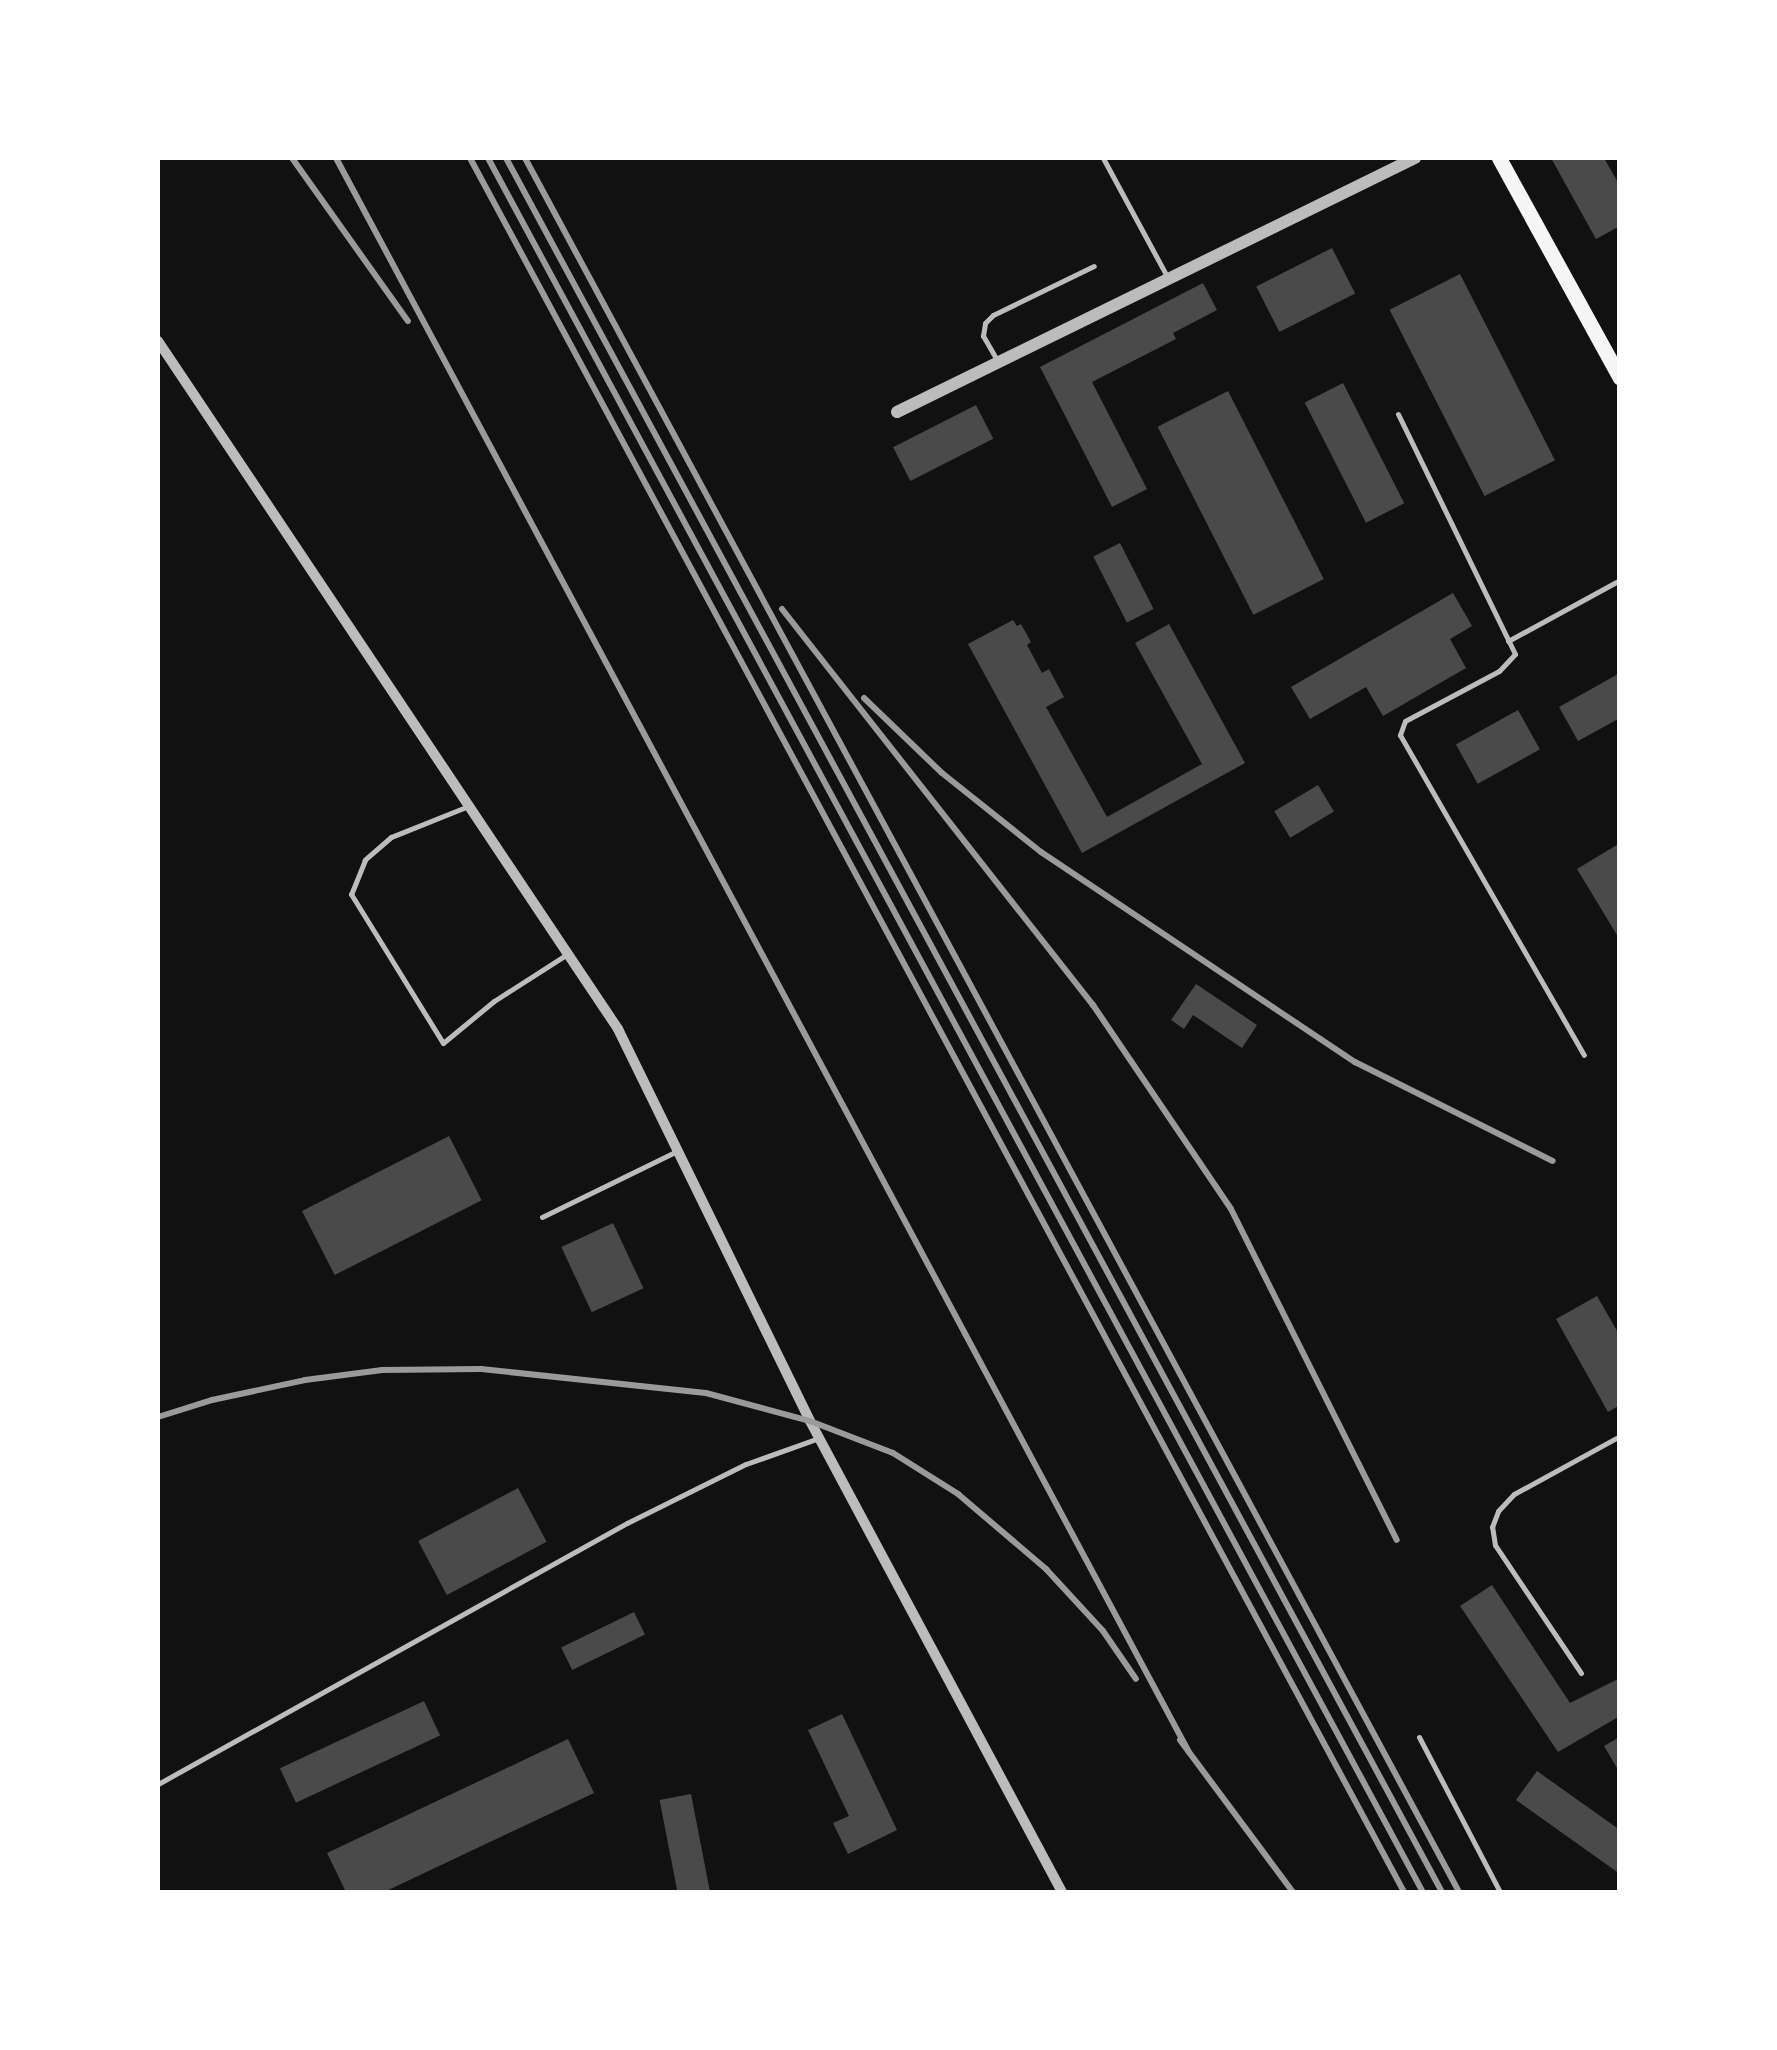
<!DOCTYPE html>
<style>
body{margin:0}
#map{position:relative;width:1777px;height:2050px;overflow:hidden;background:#111;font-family:"Fira Sans Condensed",sans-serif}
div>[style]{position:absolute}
.building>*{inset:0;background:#4a4a4a;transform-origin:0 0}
.service>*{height:5px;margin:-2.5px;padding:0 2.5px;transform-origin:2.5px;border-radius:2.5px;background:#bcbcbc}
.minor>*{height:10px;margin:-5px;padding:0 5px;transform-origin:5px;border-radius:5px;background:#bcbcbc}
.tertiary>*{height:12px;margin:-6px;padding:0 6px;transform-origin:6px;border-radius:6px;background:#bcbcbc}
.secondary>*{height:15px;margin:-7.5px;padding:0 7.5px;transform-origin:7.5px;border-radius:7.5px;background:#f5f5f5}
.rail>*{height:6px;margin:-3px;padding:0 3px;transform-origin:3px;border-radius:3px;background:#9a9a9a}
span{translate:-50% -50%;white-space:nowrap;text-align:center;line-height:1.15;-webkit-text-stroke:8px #fff;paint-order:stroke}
.frame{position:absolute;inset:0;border:160px solid #fff;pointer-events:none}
</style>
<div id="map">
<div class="building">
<i style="clip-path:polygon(1551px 158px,1604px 158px,1620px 186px,1620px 226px,1596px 239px)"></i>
<i style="left:1332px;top:248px;width:51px;height:85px;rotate:63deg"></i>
<i style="left:1460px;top:274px;width:209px;height:79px;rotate:63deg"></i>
<i style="clip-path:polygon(1203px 283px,1217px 310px,1173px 333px,1176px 339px,1092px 382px,1147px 489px,1112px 507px,1040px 367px)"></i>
<i style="left:1343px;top:383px;width:135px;height:43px;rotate:63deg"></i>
<i style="left:1228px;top:391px;width:211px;height:79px;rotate:63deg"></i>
<i style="left:976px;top:405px;width:38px;height:93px;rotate:63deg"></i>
<i style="left:1120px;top:543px;width:74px;height:30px;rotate:63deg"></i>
<i style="clip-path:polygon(1453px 593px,1472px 626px,1450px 639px,1466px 668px,1383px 716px,1366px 687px,1310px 719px,1291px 687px)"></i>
<i style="clip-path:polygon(1013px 620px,1017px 626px,1021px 624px,1031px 642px,1027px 645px,1042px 673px,1049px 669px,1064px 697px,1046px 707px,1107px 817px,1202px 764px,1135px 643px,1169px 624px,1245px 763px,1082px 853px,968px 644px)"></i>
<i style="clip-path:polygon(1620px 673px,1620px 718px,1578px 741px,1559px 707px)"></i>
<i style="left:1518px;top:710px;width:45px;height:71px;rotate:61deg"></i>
<i style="left:1318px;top:785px;width:31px;height:51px;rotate:59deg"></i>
<i style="clip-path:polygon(1620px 843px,1620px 940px,1577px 869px)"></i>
<i style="clip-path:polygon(1196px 984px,1257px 1025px,1242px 1048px,1193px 1015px,1184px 1029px,1171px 1020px)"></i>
<i style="left:449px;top:1136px;width:72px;height:165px;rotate:63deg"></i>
<i style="left:613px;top:1223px;width:72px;height:57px;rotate:65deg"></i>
<i style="clip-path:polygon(1597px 1296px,1620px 1336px,1620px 1405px,1608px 1412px,1556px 1319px)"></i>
<i style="left:518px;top:1488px;width:61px;height:113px;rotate:62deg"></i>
<i style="clip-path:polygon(1492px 1585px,1570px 1703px,1620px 1678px,1620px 1716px,1558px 1752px,1460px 1606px)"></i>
<i style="left:634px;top:1612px;width:25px;height:81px;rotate:64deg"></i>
<i style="left:424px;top:1701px;width:38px;height:159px;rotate:65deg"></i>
<i style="clip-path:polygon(842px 1714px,897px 1830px,848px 1854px,833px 1823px,849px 1816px,808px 1730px)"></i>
<i style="clip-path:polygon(1620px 1737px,1620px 1773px,1604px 1746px)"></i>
<i style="clip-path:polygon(568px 1739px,594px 1793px,384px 1892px,346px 1892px,327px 1853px)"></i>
<i style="clip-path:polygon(1537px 1771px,1620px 1830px,1620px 1874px,1516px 1800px)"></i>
<i style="left:691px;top:1794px;width:100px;height:32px;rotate:79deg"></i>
</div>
<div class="service">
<i style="left:1103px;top:158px;width:136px;rotate:61.6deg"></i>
<i style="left:997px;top:360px;width:28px;rotate:-120deg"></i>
<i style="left:983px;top:336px;width:13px;rotate:-81deg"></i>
<i style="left:985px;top:323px;width:11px;rotate:-45deg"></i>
<i style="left:993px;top:315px;width:112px;rotate:-25.9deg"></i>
<i style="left:1398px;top:414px;width:267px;rotate:64deg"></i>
<i style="left:1515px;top:654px;width:23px;rotate:133deg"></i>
<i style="left:1499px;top:671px;width:106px;rotate:152deg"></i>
<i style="left:1405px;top:721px;width:15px;rotate:110deg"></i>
<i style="left:1400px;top:735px;width:369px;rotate:60.1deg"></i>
<i style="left:1508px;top:641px;width:128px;rotate:-28.6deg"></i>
<i style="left:466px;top:807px;width:81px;rotate:158.2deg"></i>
<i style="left:391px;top:837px;width:35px;rotate:139deg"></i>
<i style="left:365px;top:860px;width:37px;rotate:112deg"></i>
<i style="left:351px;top:894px;width:175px;rotate:58.3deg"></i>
<i style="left:443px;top:1043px;width:66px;rotate:-39.5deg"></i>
<i style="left:494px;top:1001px;width:85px;rotate:-32.6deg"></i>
<i style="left:542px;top:1217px;width:148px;rotate:-26deg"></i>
<i style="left:1581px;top:1673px;width:154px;rotate:-123.9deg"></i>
<i style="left:1495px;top:1545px;width:18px;rotate:-99deg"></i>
<i style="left:1492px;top:1527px;width:17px;rotate:-69deg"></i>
<i style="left:1498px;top:1511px;width:23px;rotate:-47deg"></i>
<i style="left:1514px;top:1494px;width:121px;rotate:-28.7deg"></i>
<i style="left:1419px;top:1737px;width:175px;rotate:62.4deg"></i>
<i style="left:158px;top:1784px;width:537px;rotate:-29.1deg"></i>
<i style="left:627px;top:1523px;width:133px;rotate:-26.4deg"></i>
<i style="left:746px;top:1464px;width:77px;rotate:-19.6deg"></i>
</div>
<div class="minor">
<i style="left:158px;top:341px;width:828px;rotate:56.23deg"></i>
<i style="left:618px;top:1029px;width:436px;rotate:63.9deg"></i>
<i style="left:810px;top:1421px;width:534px;rotate:61.85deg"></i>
</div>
<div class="tertiary">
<i style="left:897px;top:412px;width:577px;rotate:-26.12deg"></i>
</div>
<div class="secondary">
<i style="left:1499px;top:158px;width:251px;rotate:61.2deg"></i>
</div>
<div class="rail">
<i style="left:292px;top:158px;width:200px;rotate:54.6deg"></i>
<i style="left:336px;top:158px;width:1808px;rotate:61.85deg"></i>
<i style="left:470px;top:158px;width:1970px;rotate:61.69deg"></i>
<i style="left:488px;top:158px;width:1970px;rotate:61.67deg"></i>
<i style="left:506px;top:158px;width:1970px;rotate:61.64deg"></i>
<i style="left:525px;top:158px;width:1970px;rotate:61.69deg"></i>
<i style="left:782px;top:609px;width:504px;rotate:51.86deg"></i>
<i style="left:1093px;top:1005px;width:246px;rotate:55.9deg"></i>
<i style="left:1231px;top:1209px;width:370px;rotate:63.4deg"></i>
<i style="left:864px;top:698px;width:108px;rotate:43.9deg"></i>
<i style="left:942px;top:773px;width:127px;rotate:38.6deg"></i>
<i style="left:1041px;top:852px;width:378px;rotate:33.8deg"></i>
<i style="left:1355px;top:1062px;width:221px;rotate:26.6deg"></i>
<i style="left:158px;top:1417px;width:57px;rotate:-17.5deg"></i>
<i style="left:212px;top:1400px;width:95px;rotate:-12.1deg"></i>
<i style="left:305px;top:1380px;width:78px;rotate:-7.4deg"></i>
<i style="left:382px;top:1370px;width:99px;rotate:-0.6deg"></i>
<i style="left:481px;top:1369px;width:226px;rotate:6.1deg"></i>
<i style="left:706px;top:1393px;width:108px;rotate:15.1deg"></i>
<i style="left:810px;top:1421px;width:89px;rotate:21.1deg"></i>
<i style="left:893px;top:1453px;width:77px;rotate:32.2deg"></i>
<i style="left:958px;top:1494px;width:116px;rotate:40.4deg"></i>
<i style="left:1046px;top:1569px;width:84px;rotate:47.4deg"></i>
<i style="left:1103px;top:1631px;width:58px;rotate:55.5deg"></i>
<i style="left:1180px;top:1740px;width:189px;rotate:53.4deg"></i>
</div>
<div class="frame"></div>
</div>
